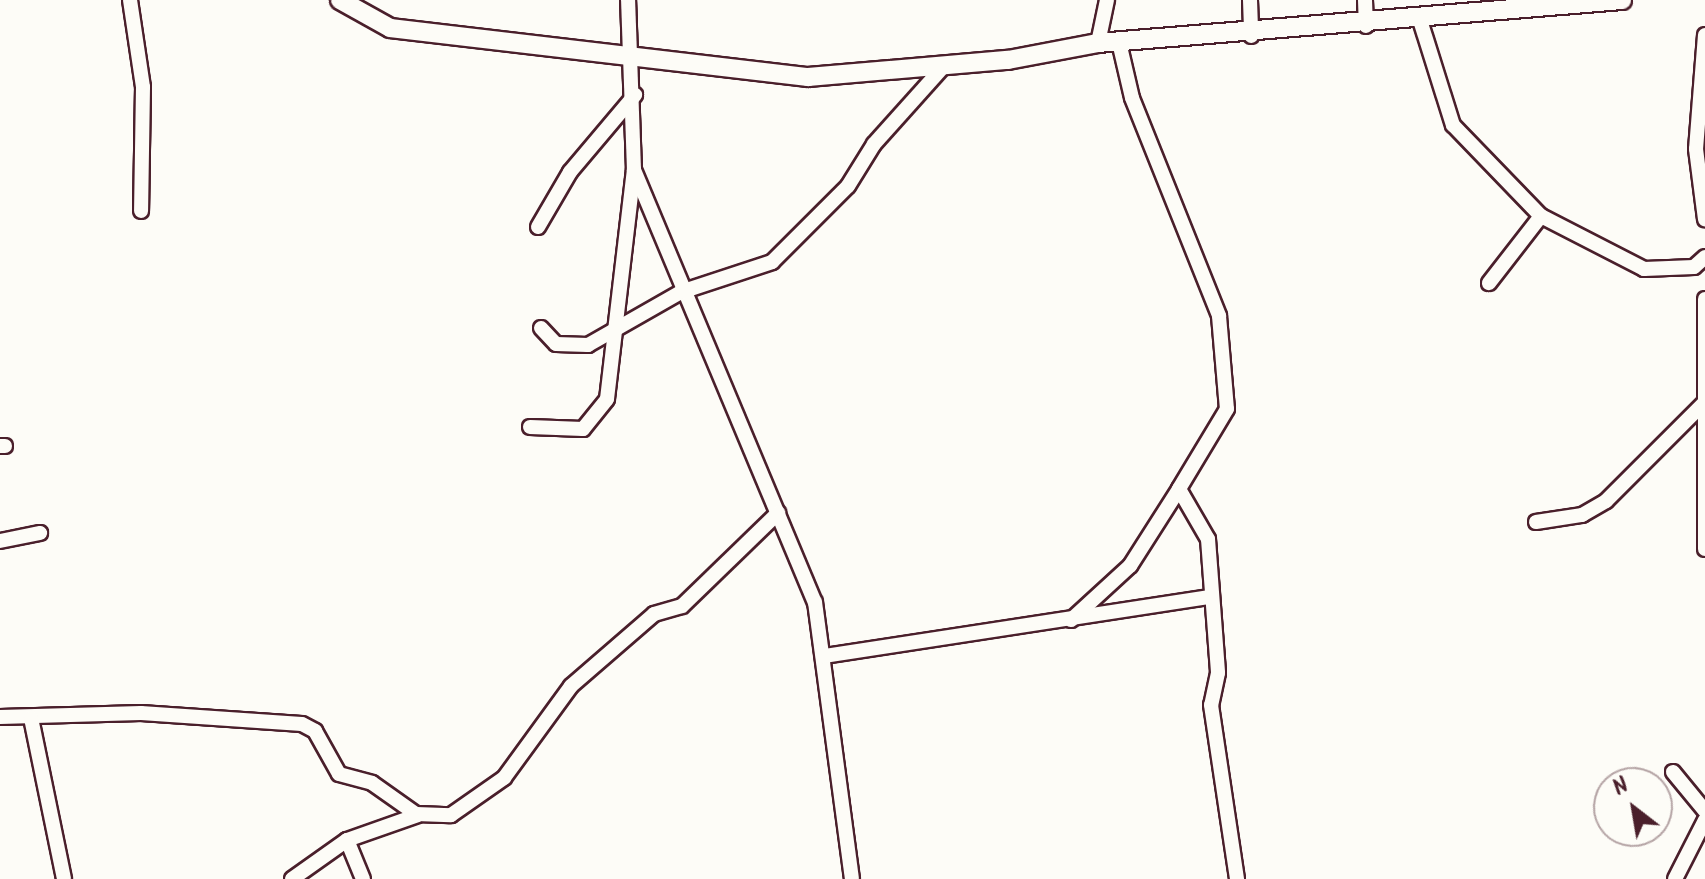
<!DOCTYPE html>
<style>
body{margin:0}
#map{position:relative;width:1705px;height:879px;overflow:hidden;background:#fdfcf7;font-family:Kalam,sans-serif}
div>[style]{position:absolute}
.roads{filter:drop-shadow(2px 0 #4a1f2b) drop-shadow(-2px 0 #4a1f2b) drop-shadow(0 2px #4a1f2b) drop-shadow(0 -2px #4a1f2b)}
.minor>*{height:14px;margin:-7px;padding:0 7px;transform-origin:7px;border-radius:7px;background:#fdfcf7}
.secondary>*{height:18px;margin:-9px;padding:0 9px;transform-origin:9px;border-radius:9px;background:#fdfcf7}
span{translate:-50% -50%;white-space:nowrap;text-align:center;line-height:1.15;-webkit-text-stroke:6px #fdfcf7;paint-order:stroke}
.north{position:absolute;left:1593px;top:767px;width:80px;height:80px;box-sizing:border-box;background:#fdfcf7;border:2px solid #b5a4a5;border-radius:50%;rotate:329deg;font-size:22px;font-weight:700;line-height:32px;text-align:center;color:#4a1f2b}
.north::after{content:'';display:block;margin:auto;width:28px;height:36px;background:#4a1f2b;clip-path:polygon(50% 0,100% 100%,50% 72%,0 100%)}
</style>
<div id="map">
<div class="roads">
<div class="minor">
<i style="left:130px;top:0;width:88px;rotate:81.5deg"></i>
<i style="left:143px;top:87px;width:124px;rotate:90.9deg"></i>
<i style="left:1250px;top:0;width:36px;rotate:88deg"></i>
<i style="left:1365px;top:0;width:26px;rotate:88deg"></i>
<i style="left:1420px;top:20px;width:110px;rotate:72.6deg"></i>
<i style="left:1453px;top:125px;width:127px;rotate:46deg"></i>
<i style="left:1541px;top:216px;width:85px;rotate:127.8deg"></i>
<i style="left:1705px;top:35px;width:114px;rotate:94.5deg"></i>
<i style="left:1696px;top:149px;width:71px;rotate:82.7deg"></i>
<i style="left:1119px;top:42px;width:57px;rotate:76.9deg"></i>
<i style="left:1132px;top:98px;width:235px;rotate:68.2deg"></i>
<i style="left:1219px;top:316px;width:93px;rotate:85.1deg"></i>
<i style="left:1227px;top:409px;width:93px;rotate:121deg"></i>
<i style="left:1179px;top:489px;width:58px;rotate:59.9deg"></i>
<i style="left:1208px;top:539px;width:134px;rotate:85.7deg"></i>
<i style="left:1218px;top:673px;width:33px;rotate:102deg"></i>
<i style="left:1211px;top:705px;width:176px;rotate:81.5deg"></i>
<i style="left:1098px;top:43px;width:44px;rotate:-78.2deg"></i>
<i style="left:634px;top:170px;width:468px;rotate:67.3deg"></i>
<i style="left:815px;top:602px;width:279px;rotate:82.4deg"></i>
<i style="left:1541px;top:216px;width:116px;rotate:27.2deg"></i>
<i style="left:1644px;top:269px;width:50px;rotate:-2.3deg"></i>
<i style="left:1694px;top:267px;width:15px;rotate:-42deg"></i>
<i style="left:538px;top:227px;width:64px;rotate:-59.8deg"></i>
<i style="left:570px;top:172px;width:101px;rotate:-49.8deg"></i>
<i style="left:1705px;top:299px;width:250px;rotate:90deg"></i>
<i style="left:541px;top:328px;width:22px;rotate:47deg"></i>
<i style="left:556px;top:344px;width:32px;rotate:2deg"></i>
<i style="left:588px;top:345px;width:107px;rotate:-29.7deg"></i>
<i style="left:681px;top:292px;width:96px;rotate:-18.2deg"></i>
<i style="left:772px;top:262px;width:107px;rotate:-45deg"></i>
<i style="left:848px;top:186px;width:49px;rotate:-58.2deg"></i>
<i style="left:874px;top:144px;width:106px;rotate:-48.1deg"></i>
<i style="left:530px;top:427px;width:53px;rotate:2.2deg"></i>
<i style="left:583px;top:429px;width:38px;rotate:-51deg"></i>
<i style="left:607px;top:399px;width:231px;rotate:-83.3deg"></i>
<i style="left:634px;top:170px;width:170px;rotate:-92deg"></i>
<i style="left:0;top:446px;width:5px"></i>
<i style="left:1536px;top:522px;width:47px;rotate:-8.7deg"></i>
<i style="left:1582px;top:515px;width:28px;rotate:-30deg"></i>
<i style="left:1606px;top:501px;width:137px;rotate:-45deg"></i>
<i style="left:0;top:541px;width:41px;rotate:-11.3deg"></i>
<i style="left:1071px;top:620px;width:80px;rotate:-42.5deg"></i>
<i style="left:1130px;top:566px;width:91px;rotate:-57.5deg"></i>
<i style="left:824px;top:656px;width:390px;rotate:-8.7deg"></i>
<i style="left:0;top:717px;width:141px;rotate:-1.6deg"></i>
<i style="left:141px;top:713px;width:161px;rotate:3.9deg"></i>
<i style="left:302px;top:724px;width:15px;rotate:28deg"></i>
<i style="left:315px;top:731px;width:49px;rotate:60.8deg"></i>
<i style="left:339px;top:774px;width:34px;rotate:15deg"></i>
<i style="left:372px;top:783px;width:54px;rotate:35.2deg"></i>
<i style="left:416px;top:814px;width:35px;rotate:2deg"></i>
<i style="left:451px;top:815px;width:65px;rotate:-34.9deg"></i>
<i style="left:504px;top:778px;width:114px;rotate:-53.9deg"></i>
<i style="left:571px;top:686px;width:110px;rotate:-40.9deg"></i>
<i style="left:654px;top:614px;width:29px;rotate:-16deg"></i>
<i style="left:682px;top:606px;width:134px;rotate:-44.1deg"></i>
<i style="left:31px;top:718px;width:164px;rotate:78.4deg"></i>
<i style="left:1673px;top:772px;width:50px;rotate:50.6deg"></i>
<i style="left:347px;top:840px;width:42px;rotate:67.7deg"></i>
<i style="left:292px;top:879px;width:67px;rotate:-35.3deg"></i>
<i style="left:347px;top:840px;width:75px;rotate:-19.4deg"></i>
<i style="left:1675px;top:879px;width:66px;rotate:-63deg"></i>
</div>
<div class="secondary">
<i style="left:340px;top:0;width:57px;rotate:29.2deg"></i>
<i style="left:390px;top:28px;width:421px;rotate:6.7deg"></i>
<i style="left:808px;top:77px;width:201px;rotate:-4.9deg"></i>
<i style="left:1008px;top:60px;width:92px;rotate:-10.7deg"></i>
<i style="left:1098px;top:43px;width:526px;rotate:-4.69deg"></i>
</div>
</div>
<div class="north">N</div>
</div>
